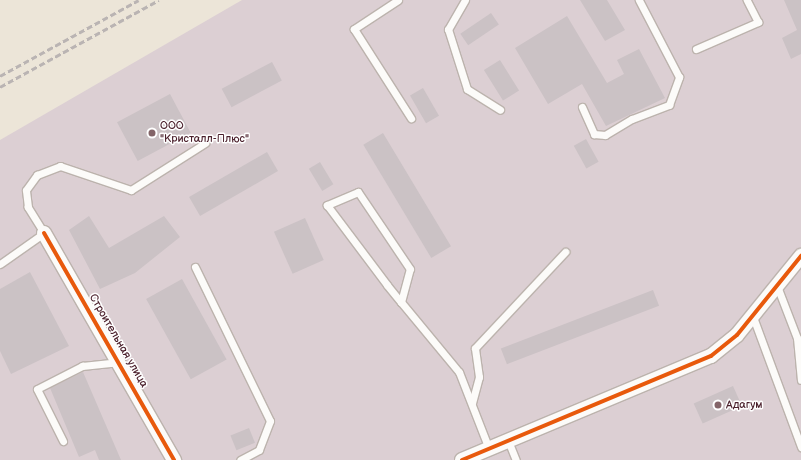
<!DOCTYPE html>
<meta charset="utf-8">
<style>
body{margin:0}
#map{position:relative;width:801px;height:460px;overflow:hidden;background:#ece5d8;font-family:"Balsamiq Sans",sans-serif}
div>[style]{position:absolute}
.industrial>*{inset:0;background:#dccfd3}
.building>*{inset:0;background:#cbc2c5;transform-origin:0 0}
.roads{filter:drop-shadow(1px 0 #bcb3ad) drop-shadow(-1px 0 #bcb3ad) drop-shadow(0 1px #bcb3ad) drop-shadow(0 -1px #bcb3ad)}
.service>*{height:7px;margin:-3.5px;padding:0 3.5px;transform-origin:3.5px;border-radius:3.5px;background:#fcfbf9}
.minor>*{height:14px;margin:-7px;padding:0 7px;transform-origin:7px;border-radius:7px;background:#fcfbf9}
.rail>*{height:3px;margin-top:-1.5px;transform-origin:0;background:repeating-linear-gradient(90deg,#bab4b3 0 6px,transparent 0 9px)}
.cycleway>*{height:4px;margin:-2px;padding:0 2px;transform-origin:2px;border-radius:2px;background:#e8590c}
.dots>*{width:11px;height:11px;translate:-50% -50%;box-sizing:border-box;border:2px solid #fff;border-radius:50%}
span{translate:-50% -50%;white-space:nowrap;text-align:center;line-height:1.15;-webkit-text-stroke:3px #fff;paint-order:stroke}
.poi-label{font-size:11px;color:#4a1f2b}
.left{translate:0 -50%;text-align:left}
.street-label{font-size:11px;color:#4a1f2b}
</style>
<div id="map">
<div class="industrial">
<i style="clip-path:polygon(242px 0,801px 0,801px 460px,0 460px,0 140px)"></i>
</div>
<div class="building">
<i style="clip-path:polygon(580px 0,607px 0,625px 30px,605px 41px)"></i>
<i style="clip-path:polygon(784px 0,801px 0,801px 54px,791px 59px,782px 38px,797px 30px)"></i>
<i style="left:491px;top:13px;width:14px;height:37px;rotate:56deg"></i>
<i style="clip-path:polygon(567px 16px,607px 83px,624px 74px,617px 60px,639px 49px,665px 98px,606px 126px,582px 84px,548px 104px,515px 48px)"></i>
<i style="left:500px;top:60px;width:36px;height:19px;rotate:58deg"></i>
<i style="left:272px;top:62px;width:21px;height:57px;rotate:62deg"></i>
<i style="left:423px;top:88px;width:32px;height:15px;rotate:60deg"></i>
<i style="left:170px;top:94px;width:44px;height:60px;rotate:62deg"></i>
<i style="left:383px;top:133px;width:132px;height:23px;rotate:59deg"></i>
<i style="left:586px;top:139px;width:26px;height:14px;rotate:61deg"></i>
<i style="left:267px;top:152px;width:22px;height:90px;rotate:60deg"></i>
<i style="left:320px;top:162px;width:26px;height:13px;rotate:59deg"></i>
<i style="clip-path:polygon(89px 216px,109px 248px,164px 216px,180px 237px,135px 273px,100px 289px,69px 230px)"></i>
<i style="left:305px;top:218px;width:46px;height:34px;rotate:66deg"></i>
<i style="clip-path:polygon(30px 272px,69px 346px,11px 374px,0 351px,0 289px)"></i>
<i style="left:182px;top:279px;width:92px;height:41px;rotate:61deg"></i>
<i style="left:653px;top:290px;width:17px;height:163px;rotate:69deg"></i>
<i style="clip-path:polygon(83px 372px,121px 460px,99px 460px,95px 450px,79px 457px,50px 388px)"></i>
<i style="left:733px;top:386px;width:22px;height:43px;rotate:66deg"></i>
<i style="left:249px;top:428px;width:16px;height:20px;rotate:68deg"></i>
</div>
<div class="roads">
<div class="service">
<i style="left:398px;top:0;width:53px;rotate:146.6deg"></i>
<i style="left:354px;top:29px;width:106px;rotate:57.4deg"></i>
<i style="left:465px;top:0;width:34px;rotate:120deg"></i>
<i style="left:448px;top:29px;width:63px;rotate:72.4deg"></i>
<i style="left:467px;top:89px;width:39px;rotate:32deg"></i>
<i style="left:696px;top:49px;width:68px;rotate:-23.5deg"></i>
<i style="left:758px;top:22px;width:25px;rotate:-117deg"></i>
<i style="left:582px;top:107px;width:30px;rotate:66deg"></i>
<i style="left:594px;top:134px;width:11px;rotate:5deg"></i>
<i style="left:605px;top:135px;width:31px;rotate:-31deg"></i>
<i style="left:632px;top:119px;width:40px;rotate:-21deg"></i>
<i style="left:669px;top:105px;width:30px;rotate:-70deg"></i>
<i style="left:679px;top:77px;width:87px;rotate:-117.5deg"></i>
<i style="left:0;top:264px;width:54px;rotate:-35.2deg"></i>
<i style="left:44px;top:233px;width:31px;rotate:-122deg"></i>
<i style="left:28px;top:207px;width:17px;rotate:-97deg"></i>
<i style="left:26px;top:190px;width:19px;rotate:-54deg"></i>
<i style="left:37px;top:175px;width:25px;rotate:-21deg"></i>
<i style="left:60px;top:166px;width:75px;rotate:18.7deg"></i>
<i style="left:131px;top:190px;width:88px;rotate:-32.4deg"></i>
<i style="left:195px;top:267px;width:171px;rotate:64deg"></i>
<i style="left:270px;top:421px;width:31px;rotate:111deg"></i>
<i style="left:259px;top:450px;width:21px;rotate:152deg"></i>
<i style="left:777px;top:286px;width:56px;rotate:69deg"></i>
<i style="left:797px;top:338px;width:42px;rotate:84.6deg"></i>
<i style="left:401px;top:302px;width:34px;rotate:-75deg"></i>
<i style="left:410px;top:269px;width:93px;rotate:-124deg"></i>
<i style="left:358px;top:192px;width:34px;rotate:157deg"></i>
<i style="left:327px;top:205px;width:100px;rotate:53.1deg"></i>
<i style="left:387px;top:285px;width:22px;rotate:51deg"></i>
<i style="left:401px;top:302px;width:91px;rotate:50.4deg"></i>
<i style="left:459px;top:372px;width:83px;rotate:68.7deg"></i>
<i style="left:753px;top:317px;width:139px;rotate:69.7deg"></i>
<i style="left:472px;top:403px;width:27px;rotate:-75deg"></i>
<i style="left:479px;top:377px;width:29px;rotate:-98deg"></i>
<i style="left:475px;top:348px;width:132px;rotate:-46.8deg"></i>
<i style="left:63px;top:441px;width:58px;rotate:-116.6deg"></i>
<i style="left:37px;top:389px;width:51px;rotate:-27.1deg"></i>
<i style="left:82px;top:366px;width:38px;rotate:-6deg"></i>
<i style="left:509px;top:443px;width:18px;rotate:68deg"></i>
</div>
<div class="minor">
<i style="left:44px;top:233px;width:262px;rotate:60.2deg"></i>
<i style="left:462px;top:460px;width:270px;rotate:-22.7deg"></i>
<i style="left:711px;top:356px;width:33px;rotate:-39deg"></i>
<i style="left:737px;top:335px;width:102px;rotate:-51deg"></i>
</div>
</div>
<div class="rail">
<i style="left:0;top:76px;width:158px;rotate:-28.7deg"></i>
<i style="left:0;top:87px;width:181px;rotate:-28.7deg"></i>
</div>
<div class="cycleway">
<i style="left:44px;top:233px;width:262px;rotate:60.2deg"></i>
<i style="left:462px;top:460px;width:270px;rotate:-22.7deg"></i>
<i style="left:711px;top:356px;width:33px;rotate:-39deg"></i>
<i style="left:737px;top:335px;width:102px;rotate:-51deg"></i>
</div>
<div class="dots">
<i style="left:152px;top:133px;background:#836468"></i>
<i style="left:718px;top:405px;background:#836468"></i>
</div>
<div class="poi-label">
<span class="left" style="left:160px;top:133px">ООО<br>"Кристалл-Плюс"</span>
<span class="left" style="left:726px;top:405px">Адагум</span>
</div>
<div class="street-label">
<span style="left:118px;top:341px;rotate:60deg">Строительная улица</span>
</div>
</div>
